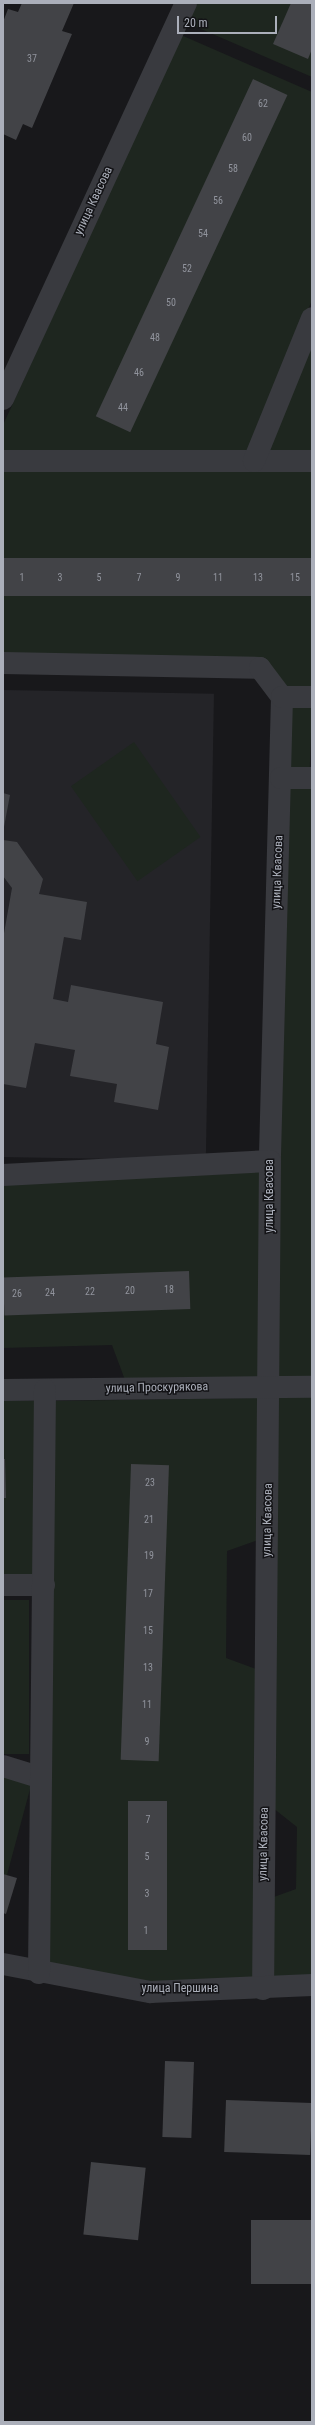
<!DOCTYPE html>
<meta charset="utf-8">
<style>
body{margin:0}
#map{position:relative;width:315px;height:2425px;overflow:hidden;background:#18181b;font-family:"Roboto Condensed",sans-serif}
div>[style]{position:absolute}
.built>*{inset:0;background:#242428;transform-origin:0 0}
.green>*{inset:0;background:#1e261f;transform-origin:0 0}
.building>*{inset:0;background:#424347;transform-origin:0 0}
.street>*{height:22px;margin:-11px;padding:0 11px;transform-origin:11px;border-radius:11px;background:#393a3f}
span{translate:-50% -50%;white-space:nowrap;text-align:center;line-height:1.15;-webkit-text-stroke:3px #131316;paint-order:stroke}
.number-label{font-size:10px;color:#91949d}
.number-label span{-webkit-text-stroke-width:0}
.street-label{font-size:12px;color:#abafba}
.frame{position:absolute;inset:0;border:4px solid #abafba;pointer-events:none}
.scale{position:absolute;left:177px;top:16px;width:100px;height:18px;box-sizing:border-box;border:2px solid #abafba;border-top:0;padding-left:5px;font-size:12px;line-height:14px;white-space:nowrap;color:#abafba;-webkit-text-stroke:3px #131316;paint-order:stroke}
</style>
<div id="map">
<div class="built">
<i style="left:3px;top:690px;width:211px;height:467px;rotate:1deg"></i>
</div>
<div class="green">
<i style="clip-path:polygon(196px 3px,312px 3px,312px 77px,187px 23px)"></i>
<i style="clip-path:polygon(181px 35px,312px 92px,312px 300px,250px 454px,3px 453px,3px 425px)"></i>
<i style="clip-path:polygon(312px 338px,312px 454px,264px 454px)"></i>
<i style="clip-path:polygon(3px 468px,312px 471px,312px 690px,286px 689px,265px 662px,3px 656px)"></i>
<i style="left:289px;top:704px;width:23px;height:69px;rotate:2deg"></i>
<i style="left:134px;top:742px;width:116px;height:77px;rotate:55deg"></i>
<i style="clip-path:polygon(287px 784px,312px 784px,312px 1378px,276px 1379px)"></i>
<i style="clip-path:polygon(262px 1171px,262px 1379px,125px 1380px,112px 1345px,3px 1348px,3px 1185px)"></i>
<i style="clip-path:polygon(278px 1394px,312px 1394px,312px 1976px,271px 1979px,271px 1898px,296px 1889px,297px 1827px,273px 1808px)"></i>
<i style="clip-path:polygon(261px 1398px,261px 1539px,227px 1551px,226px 1658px,259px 1670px,255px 1978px,149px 1984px,49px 1965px,53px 1401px)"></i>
<i style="left:3px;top:1401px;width:36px;height:177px"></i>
<i style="left:3px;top:1600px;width:26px;height:154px"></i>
<i style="left:3px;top:1774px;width:30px;height:180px;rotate:15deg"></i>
</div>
<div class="building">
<i style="clip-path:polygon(22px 3px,74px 3px,62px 31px,72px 34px,32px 128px,23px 124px,16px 140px,3px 134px,3px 22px,8px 9px,18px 12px)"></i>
<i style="clip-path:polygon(291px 3px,312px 3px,312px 49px,308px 59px,273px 44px)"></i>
<i style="left:253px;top:79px;width:38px;height:372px;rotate:25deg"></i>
<i style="left:312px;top:558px;width:38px;height:309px;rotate:90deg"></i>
<i style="clip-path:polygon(3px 793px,10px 795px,4px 827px,3px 827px)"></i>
<i style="clip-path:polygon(3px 840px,17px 842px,43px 879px,39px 894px,87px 902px,81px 940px,64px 937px,53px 999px,68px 1002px,71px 985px,163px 1002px,156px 1044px,169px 1047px,158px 1110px,114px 1102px,117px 1084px,70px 1076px,75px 1050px,35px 1043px,26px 1088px,3px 1084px,3px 939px,12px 888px,3px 876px)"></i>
<i style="left:189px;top:1271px;width:38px;height:186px;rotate:88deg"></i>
<i style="clip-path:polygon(3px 1459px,5px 1459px,6px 1498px,3px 1498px)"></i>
<i style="left:131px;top:1464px;width:38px;height:296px;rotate:2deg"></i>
<i style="left:128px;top:1801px;width:39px;height:149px"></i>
<i style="clip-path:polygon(3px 1874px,17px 1878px,6px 1914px,3px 1913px)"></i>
<i style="left:165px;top:2061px;width:29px;height:76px;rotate:2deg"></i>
<i style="left:226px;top:2100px;width:86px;height:52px;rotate:2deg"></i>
<i style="left:91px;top:2162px;width:55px;height:73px;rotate:6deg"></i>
<i style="left:312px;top:2220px;width:64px;height:61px;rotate:90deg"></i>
</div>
<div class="street">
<i style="left:3px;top:399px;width:436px;rotate:-65.2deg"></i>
<i style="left:3px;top:461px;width:309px"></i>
<i style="left:254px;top:461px;width:154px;rotate:-67.9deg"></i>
<i style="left:3px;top:663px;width:257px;rotate:1.1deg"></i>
<i style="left:260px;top:668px;width:36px;rotate:53deg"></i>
<i style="left:282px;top:697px;width:464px;rotate:91.5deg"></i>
<i style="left:270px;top:1161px;width:828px;rotate:90.48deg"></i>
<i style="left:282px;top:697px;width:30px"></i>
<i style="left:281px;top:778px;width:31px"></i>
<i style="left:3px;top:1175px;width:267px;rotate:-3deg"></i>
<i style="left:3px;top:1390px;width:309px;rotate:-0.6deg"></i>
<i style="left:3px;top:1585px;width:41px"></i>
<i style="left:3px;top:1766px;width:39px;rotate:17deg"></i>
<i style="left:3px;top:1964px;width:150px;rotate:10.8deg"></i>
<i style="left:150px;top:1992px;width:162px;rotate:-2.5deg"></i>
<i style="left:39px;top:1973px;width:583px;rotate:-89.41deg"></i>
</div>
<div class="number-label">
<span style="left:32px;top:59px">37</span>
<span style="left:263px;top:104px">62</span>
<span style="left:247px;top:138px">60</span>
<span style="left:233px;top:169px">58</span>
<span style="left:218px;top:201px">56</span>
<span style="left:203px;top:234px">54</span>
<span style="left:187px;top:269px">52</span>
<span style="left:171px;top:303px">50</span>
<span style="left:155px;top:338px">48</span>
<span style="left:139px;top:373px">46</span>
<span style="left:123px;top:408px">44</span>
<span style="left:22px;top:578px">1</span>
<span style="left:60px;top:578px">3</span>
<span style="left:99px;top:578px">5</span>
<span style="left:139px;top:578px">7</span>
<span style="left:178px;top:578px">9</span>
<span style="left:218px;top:578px">11</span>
<span style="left:258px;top:578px">13</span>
<span style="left:295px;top:578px">15</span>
<span style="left:169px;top:1290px">18</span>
<span style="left:130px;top:1291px">20</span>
<span style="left:90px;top:1292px">22</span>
<span style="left:50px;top:1293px">24</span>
<span style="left:17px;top:1294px">26</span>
<span style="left:150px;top:1483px">23</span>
<span style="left:149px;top:1520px">21</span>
<span style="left:149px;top:1556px">19</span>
<span style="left:148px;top:1594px">17</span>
<span style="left:148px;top:1631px">15</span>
<span style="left:148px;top:1668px">13</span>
<span style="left:147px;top:1705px">11</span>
<span style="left:147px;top:1742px">9</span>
<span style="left:148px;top:1820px">7</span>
<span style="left:147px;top:1857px">5</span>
<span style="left:147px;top:1894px">3</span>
<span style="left:146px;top:1931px">1</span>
</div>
<div class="street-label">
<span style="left:94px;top:201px;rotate:-65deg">улица Квасова</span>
<span style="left:278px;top:872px;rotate:-88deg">улица Квасова</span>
<span style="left:270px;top:1196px;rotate:-90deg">улица Квасова</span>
<span style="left:157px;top:1388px;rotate:-1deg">улица Проскурякова</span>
<span style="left:268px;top:1520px;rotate:-89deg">улица Квасова</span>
<span style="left:264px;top:1844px;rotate:-89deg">улица Квасова</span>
<span style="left:180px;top:1989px">улица Першина</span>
</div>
<div class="frame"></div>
<div class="scale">20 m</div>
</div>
